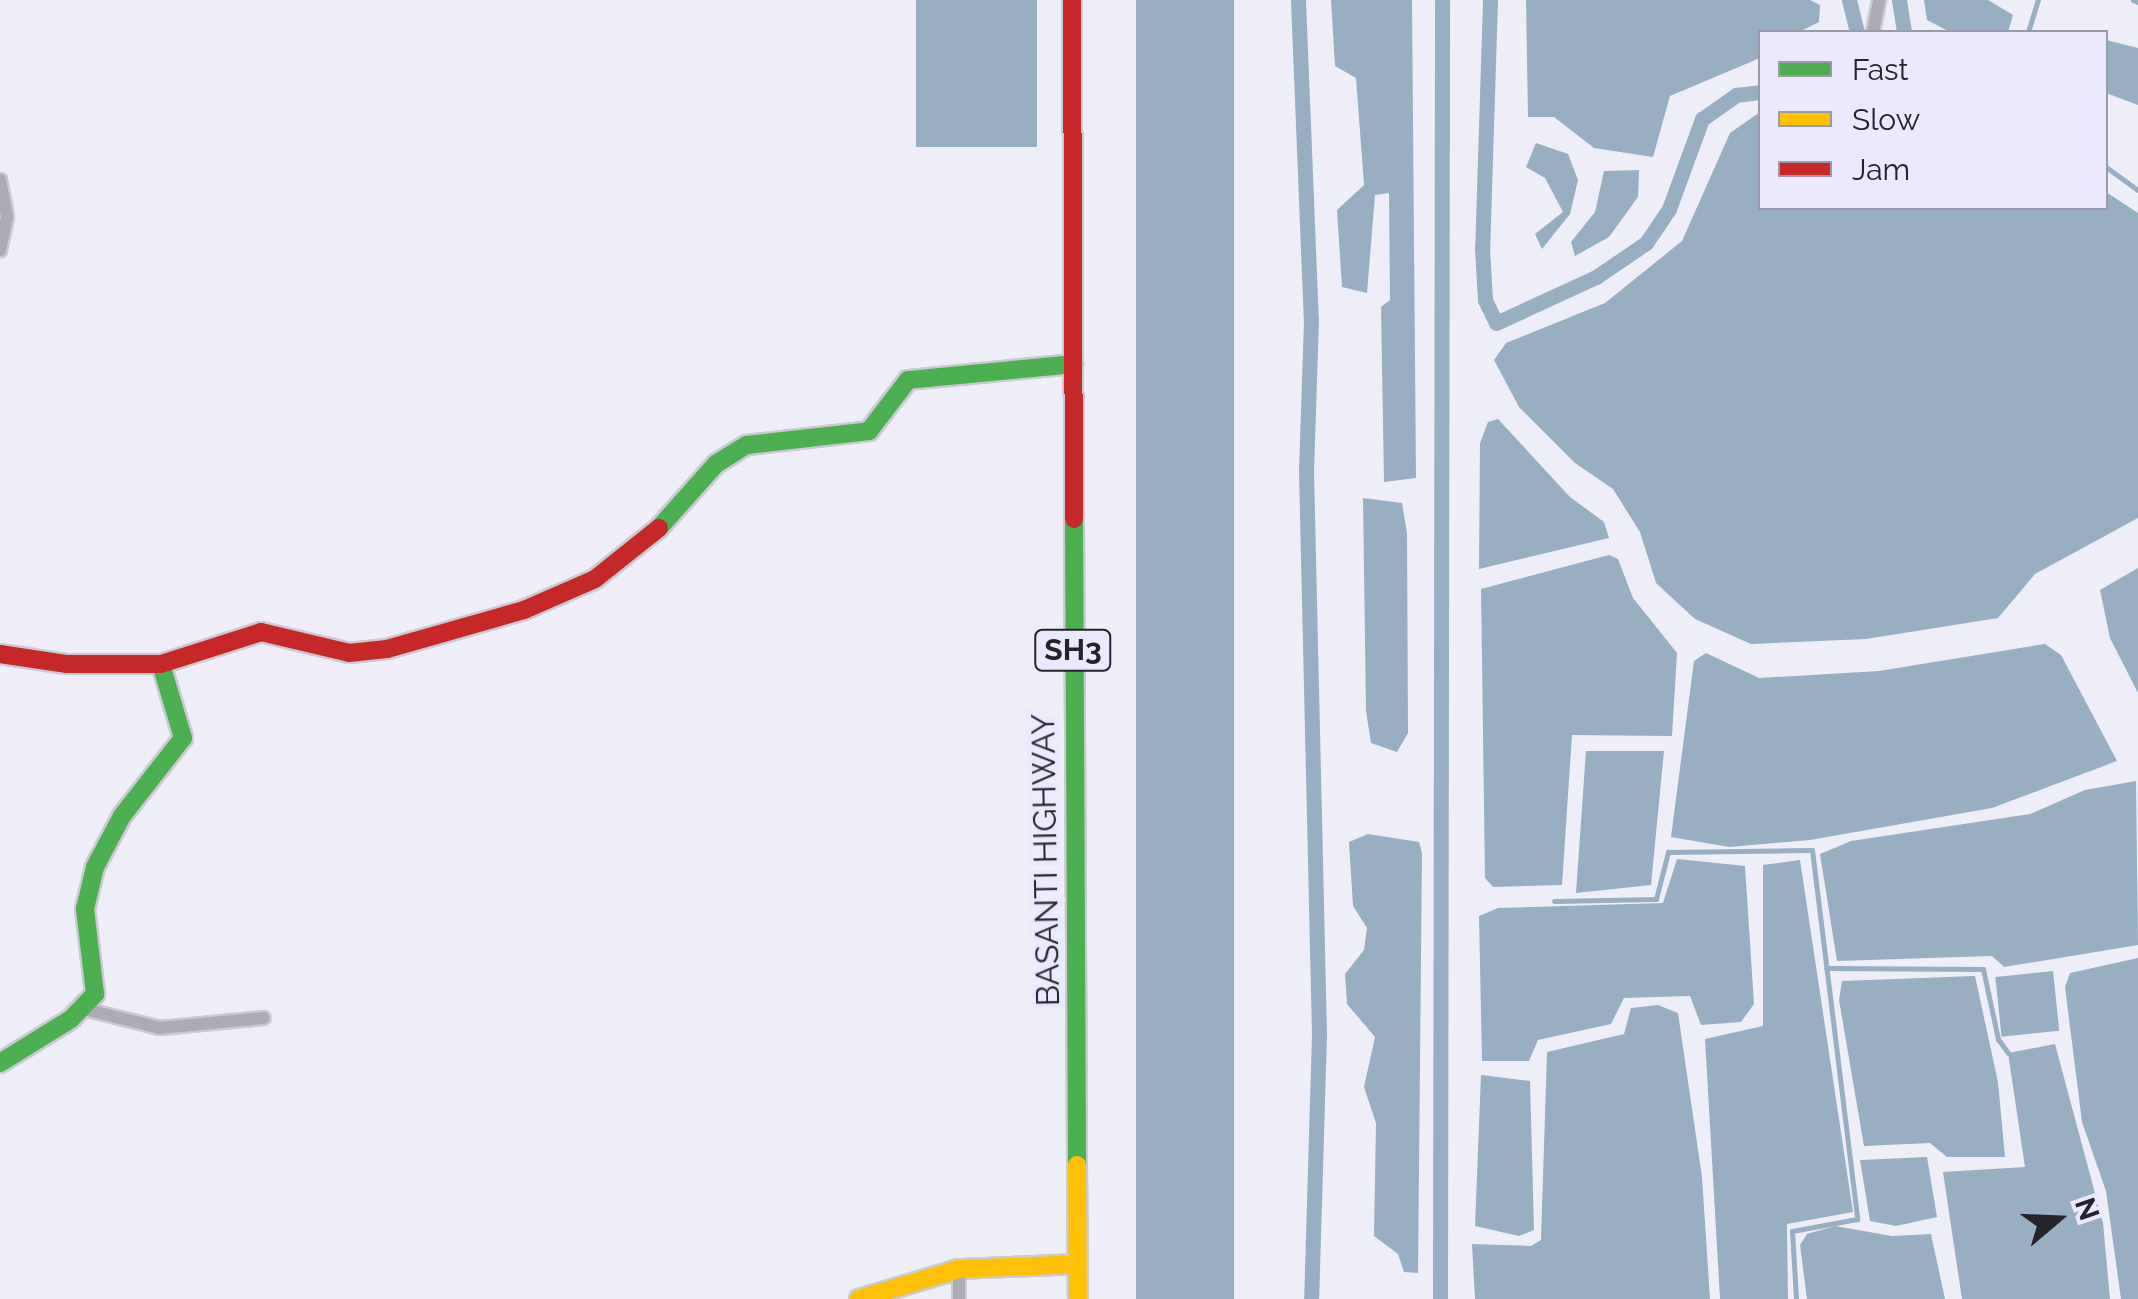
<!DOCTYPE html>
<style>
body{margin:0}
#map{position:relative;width:2138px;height:1299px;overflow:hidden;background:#eeeef8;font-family:Raleway,sans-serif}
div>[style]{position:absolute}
.water>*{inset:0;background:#97aec3;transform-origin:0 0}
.stream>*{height:5px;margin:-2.5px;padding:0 2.5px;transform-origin:2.5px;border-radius:2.5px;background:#97aec3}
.canal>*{height:15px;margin:-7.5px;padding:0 7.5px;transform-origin:7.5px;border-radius:7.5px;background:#97aec3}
.roads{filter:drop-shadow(2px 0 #cacad2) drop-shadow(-2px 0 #cacad2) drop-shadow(0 2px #cacad2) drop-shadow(0 -2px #cacad2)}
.street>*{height:12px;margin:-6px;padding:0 6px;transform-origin:6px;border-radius:6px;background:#acadb4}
.fast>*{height:18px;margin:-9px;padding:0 9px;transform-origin:9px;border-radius:9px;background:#4caf50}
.slow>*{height:18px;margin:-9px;padding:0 9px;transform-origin:9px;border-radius:9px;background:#ffc107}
.jam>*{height:18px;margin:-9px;padding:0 9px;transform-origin:9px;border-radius:9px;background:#c62828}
span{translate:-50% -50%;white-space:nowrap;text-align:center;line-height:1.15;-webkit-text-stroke:10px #ebe9fd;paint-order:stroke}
.shield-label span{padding:2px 8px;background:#ebe9fd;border:2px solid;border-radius:8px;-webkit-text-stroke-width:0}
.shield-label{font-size:30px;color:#24232b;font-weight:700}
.street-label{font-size:32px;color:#24232b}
.legend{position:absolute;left:1758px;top:30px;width:350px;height:180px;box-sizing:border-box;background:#ebe9fd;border:2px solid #9b9aa9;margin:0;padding:12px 18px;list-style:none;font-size:30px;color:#24232b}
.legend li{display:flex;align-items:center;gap:20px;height:50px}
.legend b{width:50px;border:2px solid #9b9aa9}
.north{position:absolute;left:2008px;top:1169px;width:100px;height:100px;-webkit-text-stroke:8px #ebe9fd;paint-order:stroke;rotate:71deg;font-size:28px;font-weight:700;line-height:40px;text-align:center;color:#24232b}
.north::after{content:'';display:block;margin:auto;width:35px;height:45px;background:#24232b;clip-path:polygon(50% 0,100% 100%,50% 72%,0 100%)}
</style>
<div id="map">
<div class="water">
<i style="left:916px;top:0;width:121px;height:147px"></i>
<i style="left:1136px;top:0;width:98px;height:1299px"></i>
<i style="clip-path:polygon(1331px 0,1412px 0,1416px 478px,1384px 482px,1381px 307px,1390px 300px,1389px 193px,1375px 195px,1367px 293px,1342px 287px,1337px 210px,1364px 185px,1356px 78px,1335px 66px)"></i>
<i style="clip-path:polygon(1526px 0,1810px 0,1820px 5px,1819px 22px,1799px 32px,1760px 32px,1760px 58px,1670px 96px,1653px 157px,1594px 148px,1554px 117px,1528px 117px)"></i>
<i style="clip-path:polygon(1924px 0,1988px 0,2013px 15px,2008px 32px,1950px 32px,1927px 20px)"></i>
<i style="clip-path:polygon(2106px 40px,2138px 48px,2138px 105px,2106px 93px)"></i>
<i style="clip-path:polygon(1760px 112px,1760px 208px,2106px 208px,2106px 192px,2138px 213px,2138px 518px,2035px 574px,1998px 618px,1866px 639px,1751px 644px,1695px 619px,1656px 583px,1640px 532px,1613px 489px,1575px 463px,1519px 407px,1494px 360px,1506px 343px,1605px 303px,1682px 241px,1730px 133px)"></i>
<i style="clip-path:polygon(1536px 143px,1568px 154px,1578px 180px,1570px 214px,1542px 249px,1535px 234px,1563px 212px,1545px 178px,1526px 167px)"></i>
<i style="clip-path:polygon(1639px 170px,1638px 197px,1609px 237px,1575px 256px,1571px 242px,1595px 212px,1604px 171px)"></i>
<i style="clip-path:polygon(1498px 419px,1570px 497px,1604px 522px,1609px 538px,1479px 569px,1480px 443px,1488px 422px)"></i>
<i style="clip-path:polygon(1363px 498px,1402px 503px,1407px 533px,1408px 733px,1397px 752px,1371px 743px,1366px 711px)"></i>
<i style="clip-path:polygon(1609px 555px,1618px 559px,1633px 598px,1677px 653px,1672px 736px,1572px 735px,1562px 885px,1493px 887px,1485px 878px,1481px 589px)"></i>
<i style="clip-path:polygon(2138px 568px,2138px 693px,2110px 638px,2100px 590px)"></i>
<i style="clip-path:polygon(2045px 644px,2061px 655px,2117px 761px,1992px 808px,1810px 840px,1729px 847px,1671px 837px,1694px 661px,1706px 653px,1759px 678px,1879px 671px)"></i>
<i style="clip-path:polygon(1586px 751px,1664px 751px,1651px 885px,1576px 893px)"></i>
<i style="clip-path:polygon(2136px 781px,2138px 945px,2004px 967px,1992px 956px,1837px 961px,1820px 854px,1851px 841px,2030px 814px,2085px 790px)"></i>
<i style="clip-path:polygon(1368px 834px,1419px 842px,1422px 853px,1418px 1273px,1404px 1272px,1398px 1254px,1374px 1236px,1376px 1123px,1364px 1087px,1375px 1037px,1347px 1004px,1345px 974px,1364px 950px,1367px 928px,1353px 906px,1349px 842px)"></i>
<i style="clip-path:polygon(1677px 859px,1745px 866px,1754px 1004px,1741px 1022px,1701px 1025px,1690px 996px,1624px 998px,1611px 1024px,1538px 1040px,1529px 1061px,1482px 1061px,1479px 916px,1498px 908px,1663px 903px)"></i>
<i style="clip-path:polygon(1800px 860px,1853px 1212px,1787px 1224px,1788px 1299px,1720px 1299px,1705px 1039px,1763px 1026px,1763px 865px)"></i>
<i style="clip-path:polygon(2138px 958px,2138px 1299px,2121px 1299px,2106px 1191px,2082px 1122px,2065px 987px,2070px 973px)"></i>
<i style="left:2053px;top:971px;width:60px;height:58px;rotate:84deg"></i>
<i style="clip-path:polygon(1975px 976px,1998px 1082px,2005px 1157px,1947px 1157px,1930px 1143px,1864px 1146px,1839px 1000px,1842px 981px)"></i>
<i style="clip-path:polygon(1658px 1005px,1678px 1013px,1702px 1177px,1710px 1299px,1475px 1299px,1472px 1244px,1531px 1246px,1541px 1240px,1547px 1052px,1624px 1034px,1631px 1008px)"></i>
<i style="clip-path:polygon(2055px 1044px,2103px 1223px,2110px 1299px,1962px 1299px,1943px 1172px,2025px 1167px,2008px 1053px)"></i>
<i style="clip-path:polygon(1481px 1075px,1530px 1081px,1534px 1230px,1519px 1236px,1475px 1226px)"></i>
<i style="clip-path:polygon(1927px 1157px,1937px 1217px,1896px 1226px,1870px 1221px,1860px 1160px)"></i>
<i style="clip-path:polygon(1835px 1226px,1892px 1236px,1931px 1234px,1945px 1299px,1807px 1299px,1800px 1245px,1807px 1234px)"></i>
</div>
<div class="stream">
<i style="left:2133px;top:0;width:5px;rotate:22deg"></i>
<i style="left:2028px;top:32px;width:34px;rotate:-73deg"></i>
<i style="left:2106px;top:167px;width:39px;rotate:36deg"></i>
<i style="left:1554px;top:901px;width:102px;rotate:-1.1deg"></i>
<i style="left:1656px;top:899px;width:49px;rotate:-75.7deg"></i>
<i style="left:1668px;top:852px;width:144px;rotate:-0.8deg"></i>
<i style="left:1812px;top:850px;width:372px;rotate:83deg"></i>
<i style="left:1857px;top:1219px;width:66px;rotate:169.5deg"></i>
<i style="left:1792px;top:1231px;width:68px;rotate:86.6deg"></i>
<i style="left:1826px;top:968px;width:157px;rotate:0.4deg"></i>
<i style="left:1983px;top:969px;width:72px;rotate:77.9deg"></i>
<i style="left:1998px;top:1039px;width:17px;rotate:54deg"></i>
</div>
<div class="canal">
<i style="left:1298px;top:0;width:320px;rotate:87.7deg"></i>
<i style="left:1311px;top:320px;width:150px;rotate:91.9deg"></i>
<i style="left:1306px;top:470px;width:564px;rotate:88.68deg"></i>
<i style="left:1319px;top:1034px;width:265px;rotate:91.7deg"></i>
<i style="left:1490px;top:0;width:249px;rotate:91.8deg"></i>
<i style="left:1482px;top:249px;width:51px;rotate:86.6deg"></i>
<i style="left:1485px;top:300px;width:25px;rotate:64deg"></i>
<i style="left:1496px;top:323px;width:110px;rotate:-24.7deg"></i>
<i style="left:1596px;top:277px;width:60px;rotate:-34.2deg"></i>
<i style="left:1646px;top:243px;width:41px;rotate:-55.9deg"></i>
<i style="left:1669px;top:209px;width:96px;rotate:-69.9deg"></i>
<i style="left:1702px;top:119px;width:42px;rotate:-35.2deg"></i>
<i style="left:1736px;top:95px;width:24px;rotate:-7deg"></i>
<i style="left:1849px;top:0;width:33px;rotate:76deg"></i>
<i style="left:1899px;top:0;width:32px;rotate:81deg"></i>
<i style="left:1440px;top:1299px;width:1299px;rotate:-89.91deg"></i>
</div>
<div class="roads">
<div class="street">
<i style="left:1873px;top:32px;width:33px;rotate:-79deg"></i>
<i style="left:0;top:180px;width:38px;rotate:79deg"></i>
<i style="left:7px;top:217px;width:34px;rotate:102deg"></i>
<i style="left:84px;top:1009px;width:78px;rotate:14deg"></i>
<i style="left:160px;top:1028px;width:104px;rotate:-5.5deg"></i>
<i style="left:959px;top:1269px;width:30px;rotate:90deg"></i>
</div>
<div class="fast">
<i style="left:1074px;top:519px;width:646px;rotate:89.73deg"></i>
<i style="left:659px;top:528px;width:86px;rotate:-48.3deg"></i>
<i style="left:716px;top:464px;width:36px;rotate:-32deg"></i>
<i style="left:747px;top:445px;width:123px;rotate:-6.5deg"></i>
<i style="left:869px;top:431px;width:64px;rotate:-52.6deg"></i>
<i style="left:908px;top:380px;width:166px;rotate:-5.5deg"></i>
<i style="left:0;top:1063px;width:84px;rotate:-31.8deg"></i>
<i style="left:71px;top:1019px;width:35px;rotate:-46deg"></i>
<i style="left:95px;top:994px;width:86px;rotate:-96.7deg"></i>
<i style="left:85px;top:909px;width:43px;rotate:-76.6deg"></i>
<i style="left:95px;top:867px;width:58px;rotate:-62.1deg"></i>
<i style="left:122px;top:816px;width:99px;rotate:-52deg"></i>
<i style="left:183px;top:738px;width:77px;rotate:-106.6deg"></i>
</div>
<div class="slow">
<i style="left:1077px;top:1165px;width:134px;rotate:89.6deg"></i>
<i style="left:859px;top:1299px;width:104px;rotate:-16.7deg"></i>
<i style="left:959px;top:1269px;width:119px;rotate:-2.4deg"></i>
</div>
<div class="jam">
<i style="left:1072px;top:0;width:519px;rotate:89.78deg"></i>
<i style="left:0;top:654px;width:68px;rotate:8.5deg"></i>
<i style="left:67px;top:664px;width:94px"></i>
<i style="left:161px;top:664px;width:105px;rotate:-17.7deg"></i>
<i style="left:261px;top:632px;width:90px;rotate:13.4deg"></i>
<i style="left:349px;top:653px;width:38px;rotate:-6deg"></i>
<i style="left:387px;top:649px;width:142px;rotate:-15.9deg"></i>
<i style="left:524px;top:610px;width:77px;rotate:-23.6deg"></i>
<i style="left:595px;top:579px;width:82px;rotate:-38.6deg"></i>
</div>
</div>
<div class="shield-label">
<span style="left:1073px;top:650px">SH3</span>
</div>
<div class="street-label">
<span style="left:1046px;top:860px;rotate:-91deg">BASANTI HIGHWAY</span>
</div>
<ul class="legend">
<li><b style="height:12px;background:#4caf50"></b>Fast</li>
<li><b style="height:12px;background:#ffc107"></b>Slow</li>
<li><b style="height:12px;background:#c62828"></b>Jam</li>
</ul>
<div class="north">N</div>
</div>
